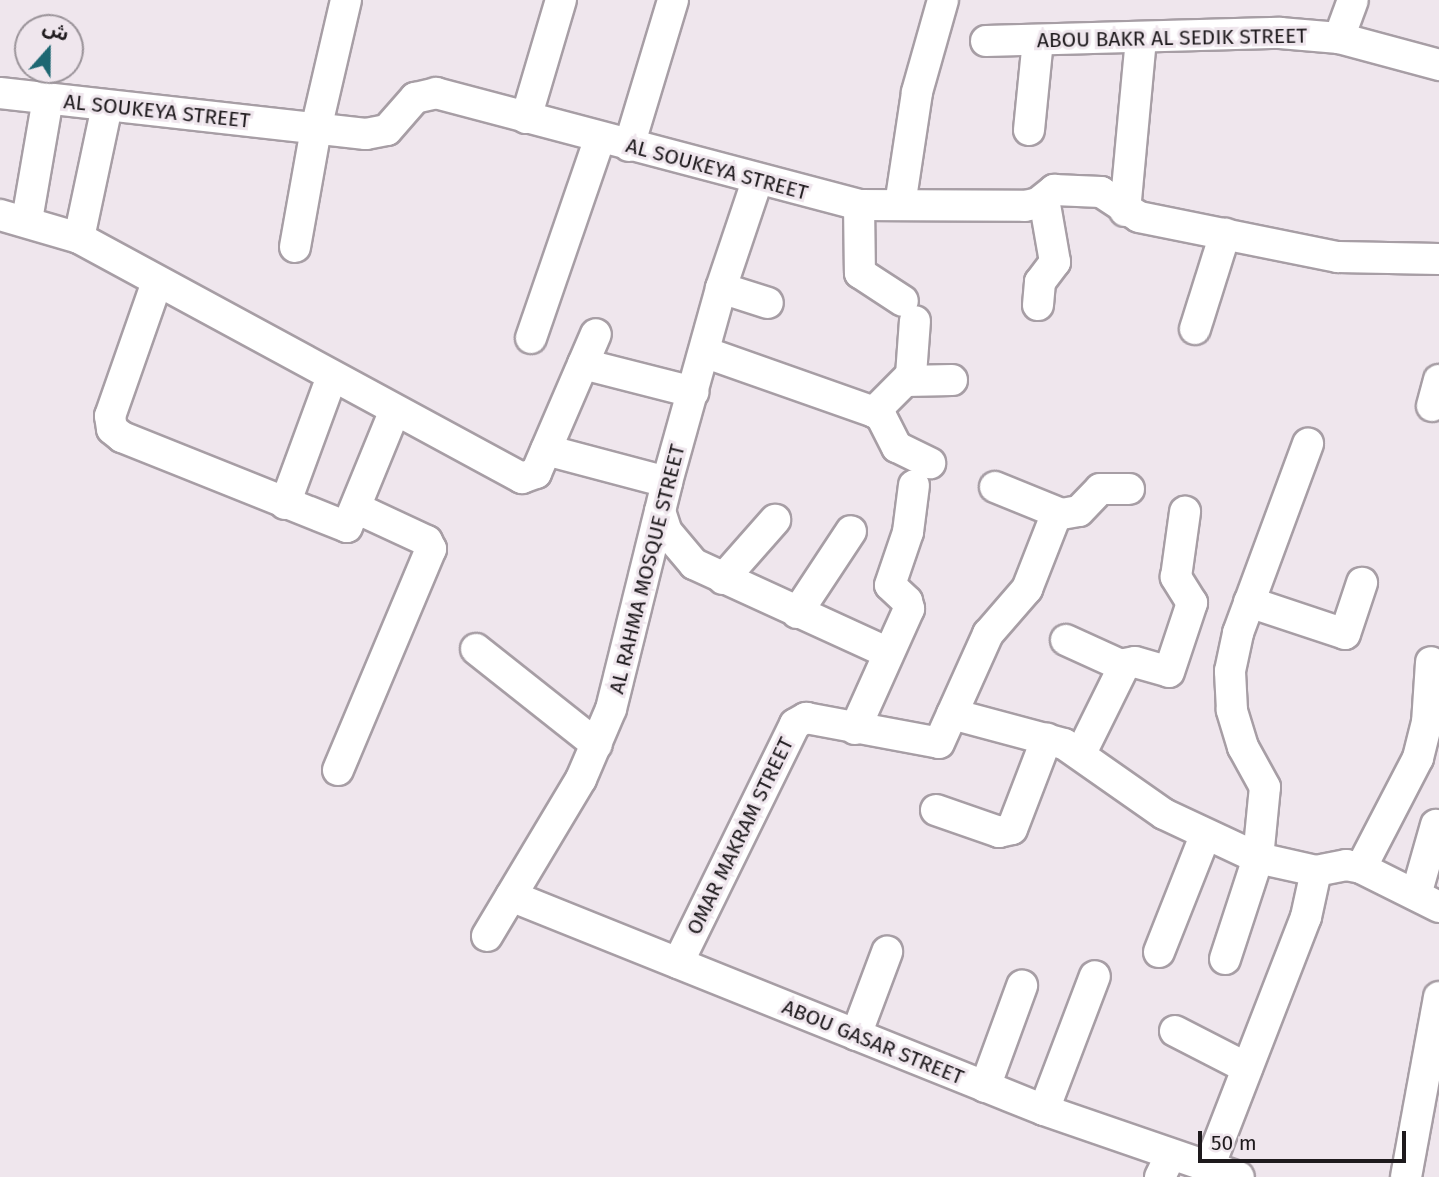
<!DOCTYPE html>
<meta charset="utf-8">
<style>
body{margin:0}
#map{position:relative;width:1439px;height:1177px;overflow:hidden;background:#efe6ed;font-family:"Fira Sans","Noto Sans Arabic",sans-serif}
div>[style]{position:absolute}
.roads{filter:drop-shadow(2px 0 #a79ea5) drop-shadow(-2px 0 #a79ea5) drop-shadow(0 2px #a79ea5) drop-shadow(0 -2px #a79ea5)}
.street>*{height:30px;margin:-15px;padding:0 15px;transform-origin:15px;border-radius:15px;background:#fff}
span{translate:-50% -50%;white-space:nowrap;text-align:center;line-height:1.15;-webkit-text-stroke:6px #efe6ed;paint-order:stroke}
.street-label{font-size:21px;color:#1e1a1d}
.north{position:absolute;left:14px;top:14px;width:70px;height:70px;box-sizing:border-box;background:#efe6ed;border:2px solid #9b949a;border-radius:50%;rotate:21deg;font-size:19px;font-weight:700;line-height:28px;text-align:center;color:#1e1a1d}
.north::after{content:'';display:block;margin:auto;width:24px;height:32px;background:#1d6772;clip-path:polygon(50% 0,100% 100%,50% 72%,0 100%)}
.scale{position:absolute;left:1198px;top:1131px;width:208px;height:32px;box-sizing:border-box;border:4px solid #1e1a1d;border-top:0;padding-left:9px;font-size:21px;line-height:24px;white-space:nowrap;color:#1e1a1d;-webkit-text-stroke:5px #efe6ed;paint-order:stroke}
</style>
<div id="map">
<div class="roads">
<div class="street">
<i style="left:1339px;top:38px;width:40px;rotate:-69.8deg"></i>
<i style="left:986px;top:41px;width:294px;rotate:-1.6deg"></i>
<i style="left:1280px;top:33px;width:59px;rotate:4.8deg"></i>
<i style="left:1339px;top:38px;width:104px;rotate:15.1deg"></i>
<i style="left:0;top:93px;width:368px;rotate:6.4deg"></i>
<i style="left:366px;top:134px;width:21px;rotate:-11deg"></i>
<i style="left:387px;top:130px;width:43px;rotate:-48.8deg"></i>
<i style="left:415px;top:98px;width:22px;rotate:-13deg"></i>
<i style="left:436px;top:93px;width:438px;rotate:14.8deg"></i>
<i style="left:859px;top:205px;width:166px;rotate:0.3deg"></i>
<i style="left:1025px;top:206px;width:13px;rotate:-13deg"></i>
<i style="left:1038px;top:203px;width:21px;rotate:-39deg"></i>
<i style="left:1054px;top:190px;width:47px;rotate:2.4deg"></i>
<i style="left:1101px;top:192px;width:45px;rotate:33.3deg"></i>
<i style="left:1139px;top:217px;width:203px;rotate:11.4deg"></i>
<i style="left:1338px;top:257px;width:101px;rotate:1.1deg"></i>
<i style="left:526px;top:118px;width:123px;rotate:-73.5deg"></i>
<i style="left:1029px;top:130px;width:90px;rotate:-84.3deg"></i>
<i style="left:629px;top:146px;width:152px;rotate:-73.2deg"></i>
<i style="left:859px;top:205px;width:68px;rotate:89.2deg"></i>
<i style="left:860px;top:273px;width:51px;rotate:33.1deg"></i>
<i style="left:900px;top:205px;width:114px;rotate:-81.4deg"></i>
<i style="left:917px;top:92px;width:96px;rotate:-74.2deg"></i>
<i style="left:1125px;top:211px;width:174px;rotate:-84.7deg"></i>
<i style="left:0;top:215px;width:82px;rotate:16.2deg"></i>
<i style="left:79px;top:238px;width:504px;rotate:28.45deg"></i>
<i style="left:522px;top:478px;width:15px;rotate:-20deg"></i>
<i style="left:536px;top:473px;width:151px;rotate:-66.7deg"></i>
<i style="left:27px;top:220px;width:123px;rotate:-80.2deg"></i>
<i style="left:79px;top:238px;width:135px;rotate:-78deg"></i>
<i style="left:295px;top:247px;width:120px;rotate:-79.9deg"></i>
<i style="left:316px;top:129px;width:132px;rotate:-76.9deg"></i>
<i style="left:157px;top:282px;width:142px;rotate:109.3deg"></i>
<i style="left:110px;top:416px;width:13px;rotate:81deg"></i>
<i style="left:112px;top:429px;width:13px;rotate:39deg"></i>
<i style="left:122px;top:437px;width:242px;rotate:21.8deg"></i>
<i style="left:347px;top:527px;width:126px;rotate:-67.7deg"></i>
<i style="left:721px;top:288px;width:49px;rotate:17.7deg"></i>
<i style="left:1038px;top:305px;width:23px;rotate:-85deg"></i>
<i style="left:1040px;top:282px;width:25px;rotate:-53deg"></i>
<i style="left:1055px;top:262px;width:64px;rotate:-99.9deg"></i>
<i style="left:1195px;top:329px;width:100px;rotate:-72.5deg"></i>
<i style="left:531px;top:338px;width:212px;rotate:-71deg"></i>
<i style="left:704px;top:352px;width:180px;rotate:19.4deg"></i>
<i style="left:874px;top:412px;width:8px;rotate:30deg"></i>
<i style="left:881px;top:416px;width:35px;rotate:63deg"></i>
<i style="left:897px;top:447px;width:37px;rotate:26deg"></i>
<i style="left:583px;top:364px;width:114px;rotate:14.3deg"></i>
<i style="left:906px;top:381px;width:46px;rotate:-1.2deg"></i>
<i style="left:1432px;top:406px;width:27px;rotate:-75deg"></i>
<i style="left:874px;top:412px;width:52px;rotate:-45deg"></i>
<i style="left:911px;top:375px;width:54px;rotate:-85.8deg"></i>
<i style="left:546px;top:450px;width:125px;rotate:14.8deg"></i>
<i style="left:995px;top:487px;width:69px;rotate:22.1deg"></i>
<i style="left:285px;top:504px;width:136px;rotate:-69.8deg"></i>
<i style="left:660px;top:511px;width:22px;rotate:72deg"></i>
<i style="left:667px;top:532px;width:42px;rotate:49.8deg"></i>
<i style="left:694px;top:564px;width:213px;rotate:24.6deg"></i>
<i style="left:723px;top:579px;width:79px;rotate:-48.6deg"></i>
<i style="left:1249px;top:602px;width:101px;rotate:18.4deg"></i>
<i style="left:1345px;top:634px;width:54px;rotate:-71.6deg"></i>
<i style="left:797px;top:613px;width:98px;rotate:-56.6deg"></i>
<i style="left:1066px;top:640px;width:63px;rotate:24.5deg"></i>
<i style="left:476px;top:649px;width:154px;rotate:38.4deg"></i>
<i style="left:952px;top:714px;width:116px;rotate:15deg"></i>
<i style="left:1064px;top:744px;width:122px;rotate:35deg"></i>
<i style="left:1164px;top:814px;width:104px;rotate:25.1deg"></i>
<i style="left:1258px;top:858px;width:59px;rotate:12.6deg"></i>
<i style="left:1316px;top:871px;width:31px;rotate:-11deg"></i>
<i style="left:1346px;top:865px;width:15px;rotate:11deg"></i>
<i style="left:1361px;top:868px;width:87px;rotate:26.6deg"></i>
<i style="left:855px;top:729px;width:132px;rotate:-65.8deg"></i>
<i style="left:909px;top:609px;width:8px;rotate:-104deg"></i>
<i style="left:907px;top:601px;width:23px;rotate:-137deg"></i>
<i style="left:890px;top:585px;width:56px;rotate:-71.2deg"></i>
<i style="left:908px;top:532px;width:47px;rotate:-82.7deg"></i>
<i style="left:1081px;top:753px;width:99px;rotate:-63.7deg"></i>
<i style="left:1125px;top:664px;width:10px;rotate:-11deg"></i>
<i style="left:1135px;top:662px;width:35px;rotate:16deg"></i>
<i style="left:1169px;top:672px;width:73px;rotate:-71.6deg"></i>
<i style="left:1192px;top:603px;width:31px;rotate:-122deg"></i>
<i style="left:1176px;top:577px;width:66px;rotate:-82.1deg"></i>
<i style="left:338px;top:770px;width:240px;rotate:-67.2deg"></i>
<i style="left:431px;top:549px;width:9px;rotate:-117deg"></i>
<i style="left:427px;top:541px;width:78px;rotate:-155.1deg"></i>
<i style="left:936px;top:810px;width:67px;rotate:19.2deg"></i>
<i style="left:999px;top:832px;width:13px;rotate:-13deg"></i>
<i style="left:1012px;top:829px;width:97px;rotate:-69deg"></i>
<i style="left:1361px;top:868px;width:124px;rotate:-62.6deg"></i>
<i style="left:1418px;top:758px;width:36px;rotate:-76deg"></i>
<i style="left:1427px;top:723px;width:61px;rotate:-86.2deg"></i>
<i style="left:1416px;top:895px;width:73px;rotate:-74.1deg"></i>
<i style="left:511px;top:896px;width:574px;rotate:21.88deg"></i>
<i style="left:1044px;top:1110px;width:206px;rotate:19deg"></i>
<i style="left:487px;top:936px;width:183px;rotate:-59.1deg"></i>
<i style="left:581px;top:779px;width:76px;rotate:-66.8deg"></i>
<i style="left:611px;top:709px;width:234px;rotate:-76.1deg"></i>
<i style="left:667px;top:482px;width:201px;rotate:-74.4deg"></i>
<i style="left:721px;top:288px;width:113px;rotate:-71.4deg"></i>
<i style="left:1159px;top:952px;width:125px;rotate:-68.4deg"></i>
<i style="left:1225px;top:959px;width:106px;rotate:-71.9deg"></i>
<i style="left:1258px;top:858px;width:71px;rotate:-84.4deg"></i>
<i style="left:1265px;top:787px;width:46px;rotate:-118.8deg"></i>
<i style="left:1243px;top:747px;width:39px;rotate:-107deg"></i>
<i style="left:1232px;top:710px;width:39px;rotate:-93deg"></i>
<i style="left:1230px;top:671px;width:39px;rotate:-78deg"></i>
<i style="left:1238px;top:633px;width:202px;rotate:-69.7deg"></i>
<i style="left:678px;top:963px;width:266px;rotate:-63.9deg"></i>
<i style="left:795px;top:724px;width:13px;rotate:-29deg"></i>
<i style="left:806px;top:718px;width:135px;rotate:10.6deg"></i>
<i style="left:939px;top:743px;width:120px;rotate:-65.8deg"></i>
<i style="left:988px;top:634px;width:60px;rotate:-49.1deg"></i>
<i style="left:1027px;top:589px;width:79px;rotate:-68.6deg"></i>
<i style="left:1056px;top:515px;width:23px;rotate:-10deg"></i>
<i style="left:1079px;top:511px;width:30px;rotate:-46deg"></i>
<i style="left:1100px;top:489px;width:29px"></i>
<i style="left:1175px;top:1031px;width:81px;rotate:27.2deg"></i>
<i style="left:856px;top:1035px;width:89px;rotate:-69.5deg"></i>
<i style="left:985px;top:1087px;width:108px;rotate:-69.9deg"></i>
<i style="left:1044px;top:1110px;width:143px;rotate:-69.2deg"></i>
<i style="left:1209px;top:1167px;width:268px;rotate:-68.8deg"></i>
<i style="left:1306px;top:917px;width:47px;rotate:-77.7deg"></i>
<i style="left:1160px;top:1177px;width:25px;rotate:-64deg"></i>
<i style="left:1406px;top:1177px;width:183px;rotate:-79.6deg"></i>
</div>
</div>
<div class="street-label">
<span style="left:1172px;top:38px;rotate:-1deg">ABOU BAKR AL SEDIK STREET</span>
<span style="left:157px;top:111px;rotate:6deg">AL SOUKEYA STREET</span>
<span style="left:717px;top:169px;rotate:15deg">AL SOUKEYA STREET</span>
<span style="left:647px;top:569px;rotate:-76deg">AL RAHMA MOSQUE STREET</span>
<span style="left:740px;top:836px;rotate:-64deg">OMAR MAKRAM STREET</span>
<span style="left:873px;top:1042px;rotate:22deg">ABOU GASAR STREET</span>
</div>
<div class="north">ش</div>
<div class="scale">50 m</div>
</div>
